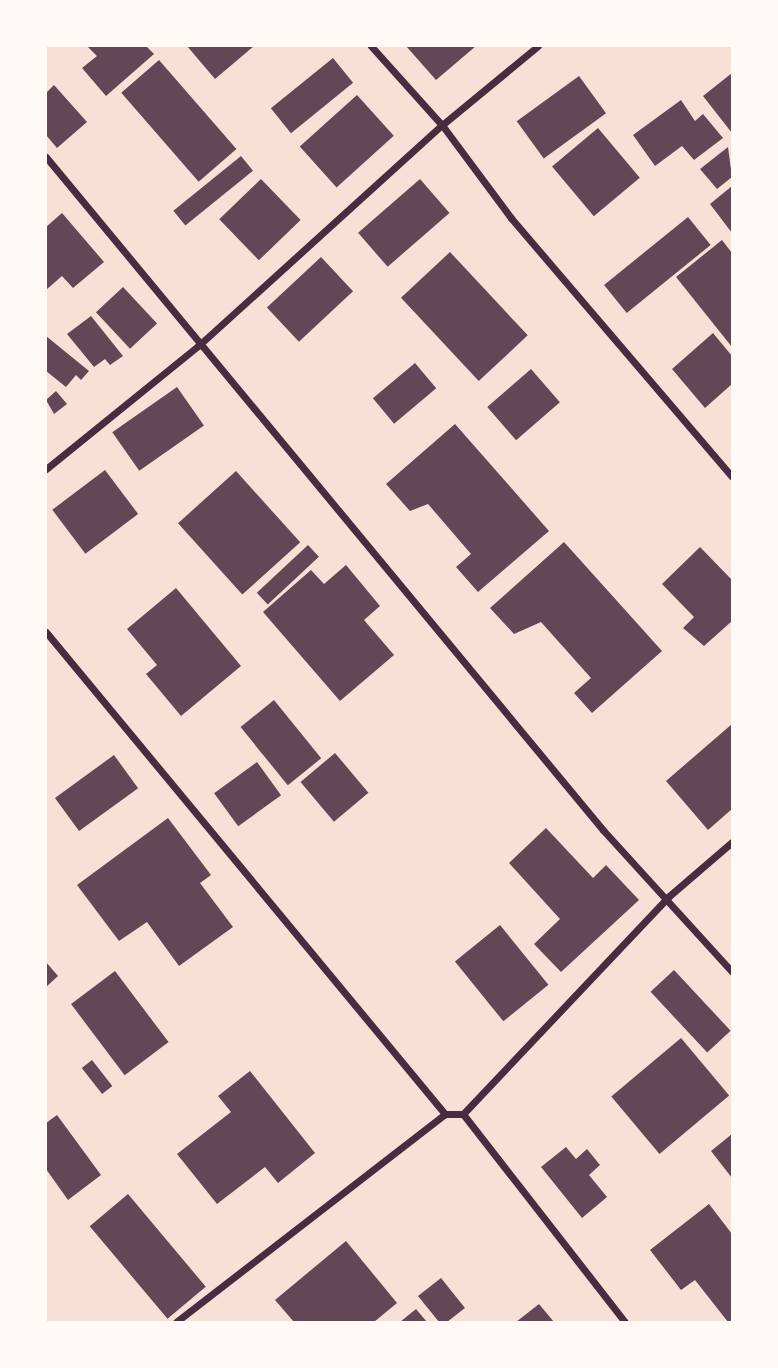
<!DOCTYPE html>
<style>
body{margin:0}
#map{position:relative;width:778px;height:1368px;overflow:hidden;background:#f7e1d7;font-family:Roboto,sans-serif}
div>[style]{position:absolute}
.building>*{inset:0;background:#644757;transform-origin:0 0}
.minor>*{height:7px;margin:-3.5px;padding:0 3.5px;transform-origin:3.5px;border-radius:3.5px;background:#4a2c40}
span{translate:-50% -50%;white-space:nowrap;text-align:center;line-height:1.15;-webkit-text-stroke:6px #fffaf5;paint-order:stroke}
.frame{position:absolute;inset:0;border:47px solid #fffaf5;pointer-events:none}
</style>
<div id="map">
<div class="building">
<i style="clip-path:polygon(87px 46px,146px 46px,154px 54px,106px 96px,82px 68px,97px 56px)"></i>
<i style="clip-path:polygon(187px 46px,254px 46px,215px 79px)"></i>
<i style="clip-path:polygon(406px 46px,476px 46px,436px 80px)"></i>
<i style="left:333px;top:58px;width:32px;height:80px;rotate:51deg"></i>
<i style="left:159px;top:60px;width:118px;height:50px;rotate:49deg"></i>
<i style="clip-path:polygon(732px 73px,732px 133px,703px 96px)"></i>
<i style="left:579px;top:76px;width:46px;height:77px;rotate:54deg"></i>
<i style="clip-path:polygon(54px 85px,87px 122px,57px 148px,46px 135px,46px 93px)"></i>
<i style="left:357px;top:95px;width:55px;height:77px;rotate:48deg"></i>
<i style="clip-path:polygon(681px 100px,695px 121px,703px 114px,723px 138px,694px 160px,682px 146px,655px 166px,633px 135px)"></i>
<i style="left:598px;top:128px;width:65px;height:60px;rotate:50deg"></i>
<i style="clip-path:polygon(728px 147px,732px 177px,717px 189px,700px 169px)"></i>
<i style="left:241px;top:156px;width:19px;height:87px;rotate:51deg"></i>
<i style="left:261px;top:179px;width:57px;height:58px;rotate:46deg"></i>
<i style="left:420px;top:179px;width:45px;height:82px;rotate:49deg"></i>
<i style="clip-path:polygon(732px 186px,732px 233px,710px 204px)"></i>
<i style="clip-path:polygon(62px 213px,104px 262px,73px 288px,62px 276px,46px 290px,46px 227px)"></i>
<i style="left:688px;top:217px;width:36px;height:108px;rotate:51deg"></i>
<i style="clip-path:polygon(722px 240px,732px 253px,732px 347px,676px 277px)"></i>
<i style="left:450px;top:252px;width:114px;height:67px;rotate:47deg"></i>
<i style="left:321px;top:257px;width:47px;height:74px;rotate:47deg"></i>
<i style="left:123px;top:287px;width:50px;height:37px;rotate:47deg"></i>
<i style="clip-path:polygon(91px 316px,123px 356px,110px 365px,105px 359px,94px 367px,67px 334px)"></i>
<i style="clip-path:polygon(713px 333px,732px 356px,732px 384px,705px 408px,672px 369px)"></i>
<i style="clip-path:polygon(46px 336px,89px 371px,81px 380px,76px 375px,66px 387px,46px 371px)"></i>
<i style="left:415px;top:363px;width:33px;height:55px;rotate:50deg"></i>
<i style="left:531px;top:369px;width:44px;height:58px;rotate:49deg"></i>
<i style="left:177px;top:387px;width:47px;height:79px;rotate:55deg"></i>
<i style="clip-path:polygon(56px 391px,67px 404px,54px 414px,46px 400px)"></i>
<i style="clip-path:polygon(455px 424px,549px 531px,478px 592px,456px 567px,471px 554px,428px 504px,410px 511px,386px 484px)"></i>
<i style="left:105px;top:470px;width:55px;height:66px;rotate:53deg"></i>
<i style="left:236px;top:471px;width:96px;height:78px;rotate:48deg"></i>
<i style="clip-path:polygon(564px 542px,662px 651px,592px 713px,574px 693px,591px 678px,541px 622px,514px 634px,490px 608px)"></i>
<i style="left:308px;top:545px;width:16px;height:70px;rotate:47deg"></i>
<i style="clip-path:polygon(700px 547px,732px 580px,732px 621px,704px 646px,683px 628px,694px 617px,662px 584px)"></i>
<i style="clip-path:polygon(346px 565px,380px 606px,364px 620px,394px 655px,340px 701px,263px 612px,311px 570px,324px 584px)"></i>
<i style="clip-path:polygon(176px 588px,241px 666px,181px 716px,146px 674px,157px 665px,127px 629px)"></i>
<i style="left:274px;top:700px;width:75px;height:43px;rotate:51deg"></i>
<i style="clip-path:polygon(732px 724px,732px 809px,708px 830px,666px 781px)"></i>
<i style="left:335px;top:753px;width:52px;height:45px;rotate:50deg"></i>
<i style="left:114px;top:755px;width:41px;height:73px;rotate:54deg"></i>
<i style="left:257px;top:762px;width:41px;height:53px;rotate:54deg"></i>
<i style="clip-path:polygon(168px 818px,211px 875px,200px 883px,233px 927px,179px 966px,147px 922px,119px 941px,77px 885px)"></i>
<i style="clip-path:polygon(546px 828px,593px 878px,606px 865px,639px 900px,561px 972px,534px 944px,560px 919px,509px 863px)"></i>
<i style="left:500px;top:925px;width:77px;height:58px;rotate:51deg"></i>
<i style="clip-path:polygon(46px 962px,58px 976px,46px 987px)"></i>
<i style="left:674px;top:970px;width:83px;height:32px;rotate:47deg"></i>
<i style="left:115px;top:971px;width:89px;height:55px;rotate:53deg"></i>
<i style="left:681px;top:1038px;width:75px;height:91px;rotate:50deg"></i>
<i style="left:92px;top:1060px;width:33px;height:13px;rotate:52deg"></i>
<i style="clip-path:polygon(250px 1071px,315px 1153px,278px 1183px,265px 1167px,217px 1204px,177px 1154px,231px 1112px,218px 1096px)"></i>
<i style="clip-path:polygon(57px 1115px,101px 1175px,68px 1200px,46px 1169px,46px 1123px)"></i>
<i style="clip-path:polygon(732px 1134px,732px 1178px,711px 1151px)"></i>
<i style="clip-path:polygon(566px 1147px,576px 1159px,587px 1149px,600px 1165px,589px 1175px,607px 1197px,582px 1218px,541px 1167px)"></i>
<i style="left:128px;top:1194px;width:121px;height:50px;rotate:50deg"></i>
<i style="clip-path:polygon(709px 1204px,732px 1234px,732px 1322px,728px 1322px,695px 1280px,681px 1290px,650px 1250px)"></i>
<i style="clip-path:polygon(346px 1241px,397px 1303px,374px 1322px,294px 1322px,275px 1300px)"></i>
<i style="clip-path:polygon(441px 1278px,465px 1308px,447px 1322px,439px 1322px,418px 1296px)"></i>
<i style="clip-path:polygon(539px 1304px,554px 1322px,516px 1322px)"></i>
<i style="clip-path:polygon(416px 1309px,427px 1322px,400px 1322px)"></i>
</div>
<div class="minor">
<i style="left:371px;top:46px;width:106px;rotate:48.1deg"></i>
<i style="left:442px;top:125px;width:116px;rotate:53.4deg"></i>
<i style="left:511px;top:218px;width:340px;rotate:49.5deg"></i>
<i style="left:46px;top:157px;width:874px;rotate:50.39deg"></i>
<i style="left:603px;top:830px;width:192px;rotate:47.7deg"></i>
<i style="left:46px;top:469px;width:196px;rotate:-39deg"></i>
<i style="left:198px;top:346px;width:329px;rotate:-42.2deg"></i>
<i style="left:442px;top:125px;width:124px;rotate:-39.5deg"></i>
<i style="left:46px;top:632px;width:626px;rotate:50.38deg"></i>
<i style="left:445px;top:1114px;width:18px"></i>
<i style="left:463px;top:1114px;width:264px;rotate:52.1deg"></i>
<i style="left:463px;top:1114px;width:299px;rotate:-46.6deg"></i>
<i style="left:668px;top:897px;width:84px;rotate:-40.7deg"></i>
<i style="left:176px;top:1322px;width:340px;rotate:-37.7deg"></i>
</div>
<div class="frame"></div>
</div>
